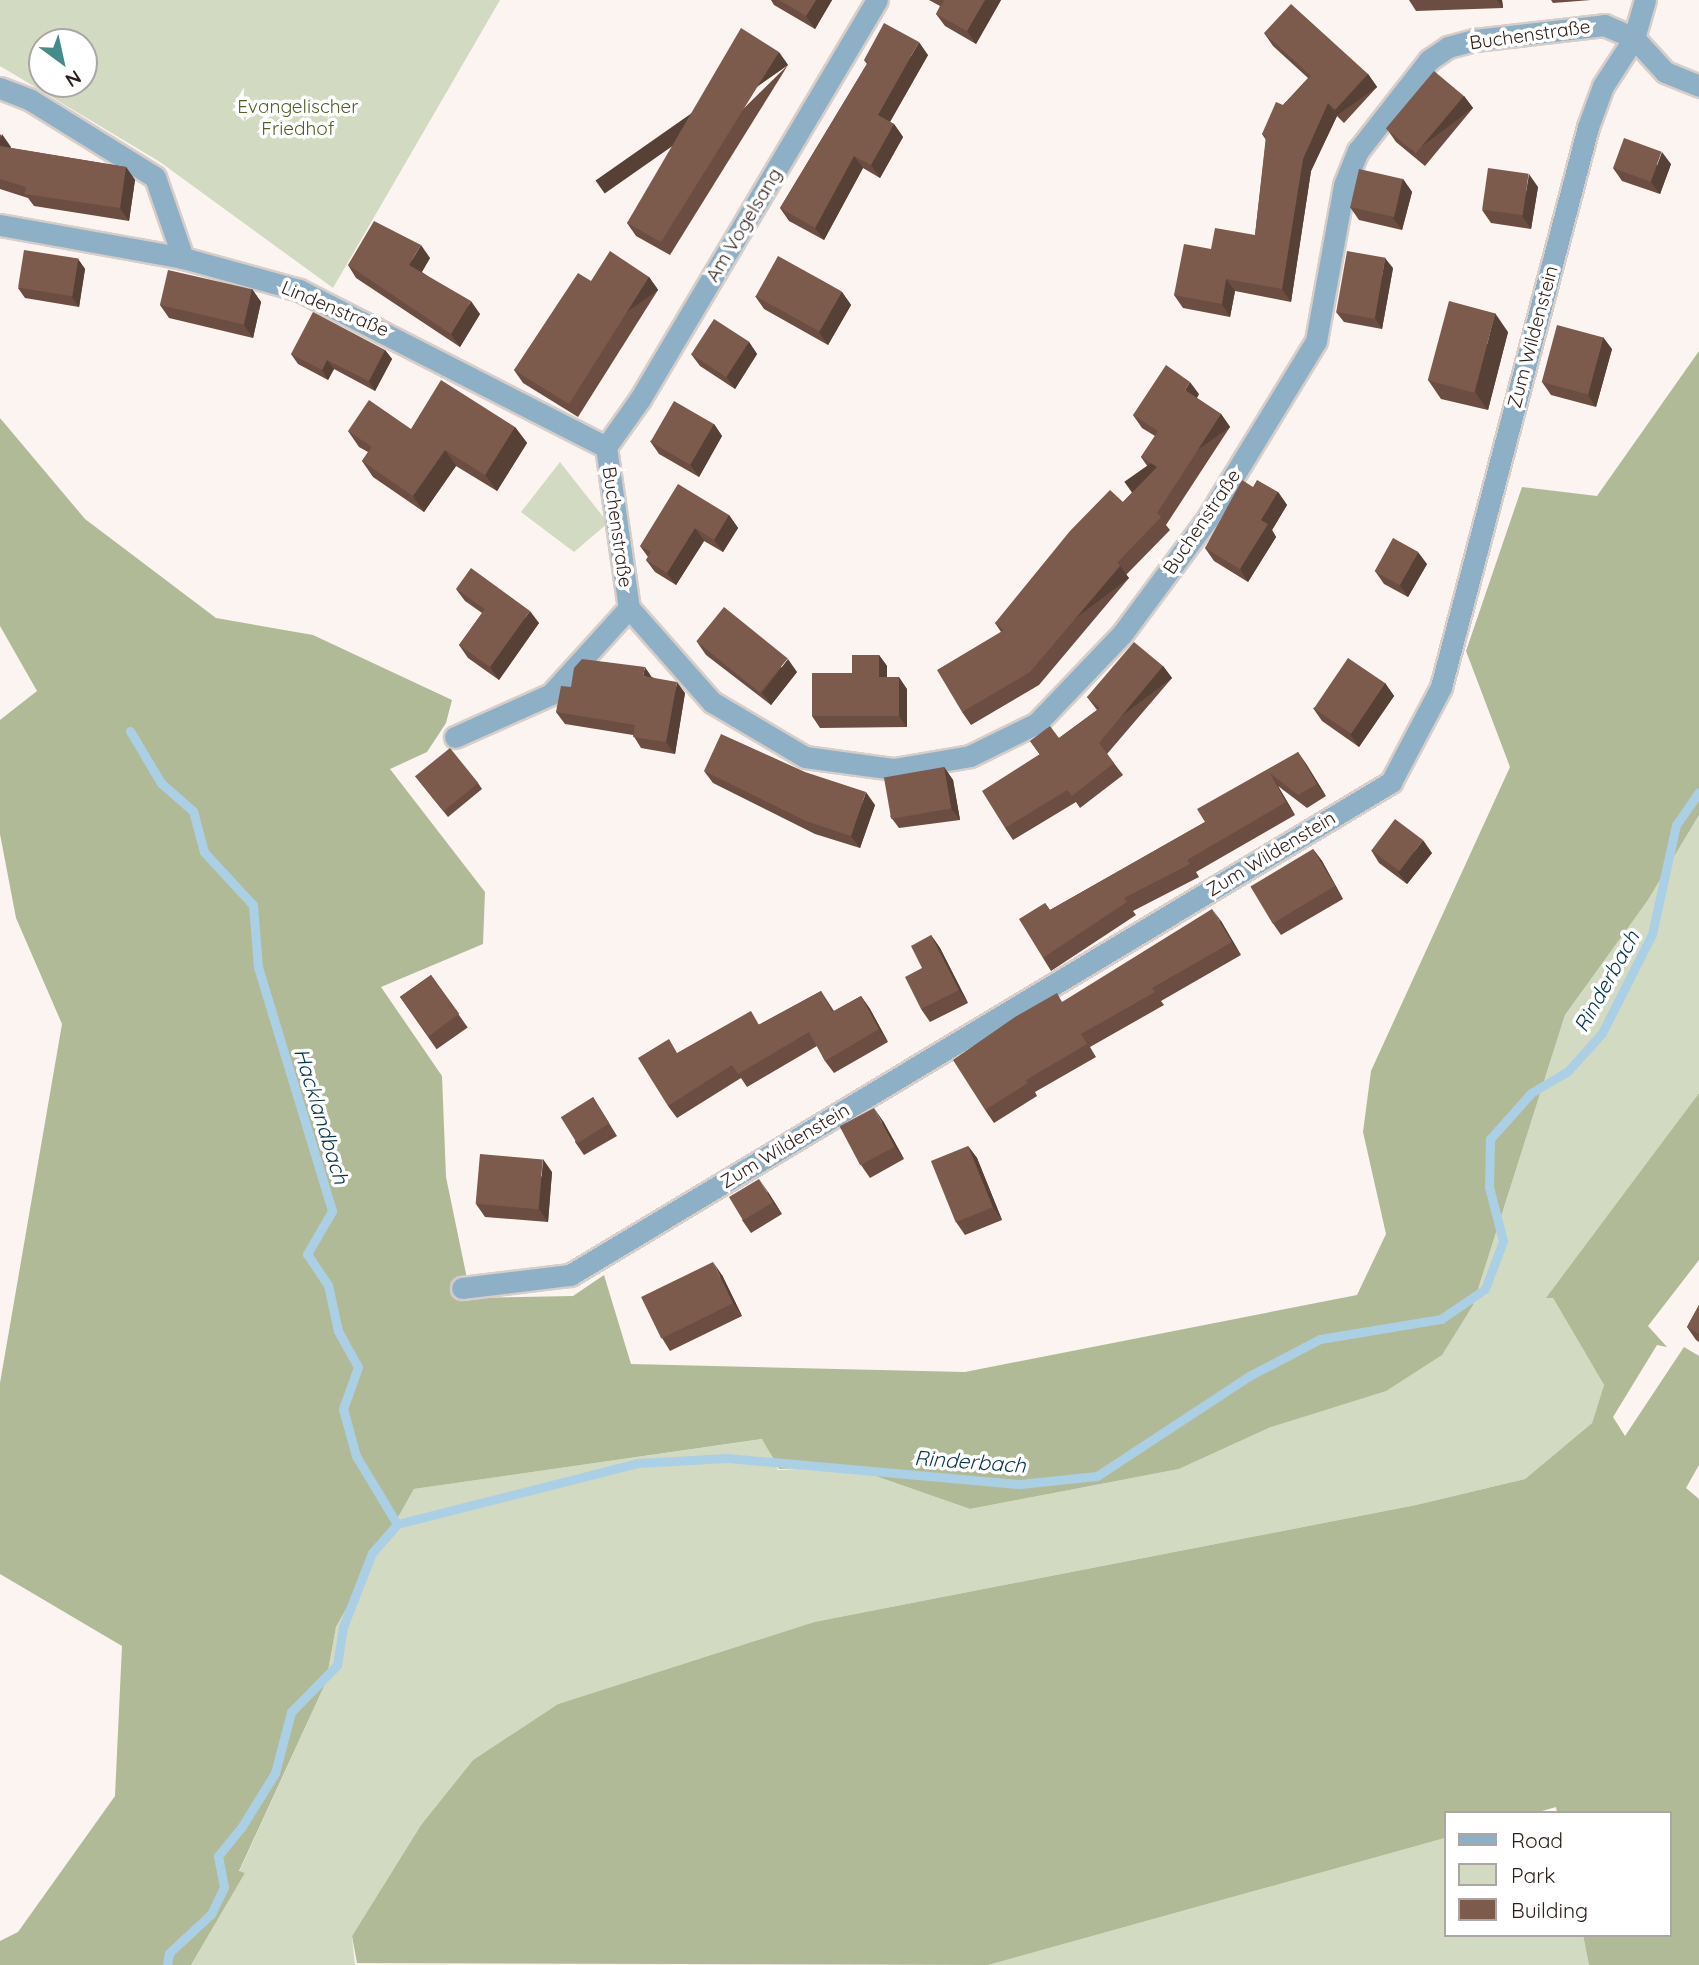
<!DOCTYPE html>
<meta charset="utf-8">
<style>
body{margin:0}
#map{position:relative;width:1699px;height:1965px;overflow:hidden;background:#fcf4f0;font-family:Quicksand,sans-serif}
div>[style]{position:absolute}
.green>*{inset:0;background:#d3dac2}
.forest>*{inset:0;background:#b1ba97}
.stream>*{height:9px;margin:-4.5px;padding:0 4.5px;transform-origin:4.5px;border-radius:4.5px;background:#abd0e6}
.roads{filter:drop-shadow(2px 0 #d7cdc9) drop-shadow(-2px 0 #d7cdc9) drop-shadow(0 2px #d7cdc9) drop-shadow(0 -2px #d7cdc9)}
.minor>*{height:21px;margin:-10.5px;padding:0 10.5px;transform-origin:10.5px;border-radius:10.5px;background:#8eb0c7}
.wall>*{inset:0;background:#6b4e41;transform-origin:0 0}
.shaded-wall>*{inset:0;background:#574035;transform-origin:0 0}
.building>*{inset:0;background:#7c5b4c;transform-origin:0 0}
span{translate:-50% -50%;white-space:nowrap;text-align:center;line-height:1.15;-webkit-text-stroke:7px #fff;paint-order:stroke}
.street-label{font-size:19px;color:#2c1e18}
.park-label{font-size:19px;color:#525e27}
.water-label{font-size:21px;color:#03354c;font-style:italic}
.legend{position:absolute;left:1444px;top:1811px;width:228px;height:126px;box-sizing:border-box;background:#fff;border:2px solid #aba5a3;margin:0;padding:9px 12px;list-style:none;font-size:21px;color:#2c1e18}
.legend li{display:flex;align-items:center;gap:14px;height:35px}
.legend b{width:35px;border:2px solid #aba5a3}
.north{position:absolute;left:28px;top:28px;width:70px;height:70px;box-sizing:border-box;background:#fff;border:2px solid #aba5a3;border-radius:50%;rotate:147deg;font-size:19px;font-weight:700;line-height:28px;text-align:center;color:#2c1e18}
.north::after{content:'';display:block;margin:auto;width:24px;height:32px;background:#448c8a;clip-path:polygon(50% 0,100% 100%,50% 72%,0 100%)}
</style>
<div id="map">
<div class="green">
<i style="clip-path:polygon(evenodd,0 0,500px 0,333px 288px,160px 162px,0 66px,0 0,42px 42px,84px 42px,84px 84px,42px 84px,42px 42px)"></i>
<i style="clip-path:polygon(560px 462px,608px 523px,574px 552px,521px 512px)"></i>
<i style="clip-path:polygon(1699px 815px,1699px 1093px,1547px 1298px,1553px 1298px,1604px 1385px,1592px 1423px,1525px 1479px,1416px 1505px,814px 1622px,558px 1704px,473px 1760px,421px 1825px,352px 1936px,355px 1965px,191px 1965px,245px 1873px,239px 1872px,326px 1682px,336px 1627px,414px 1489px,763px 1439px,778px 1470px,847px 1466px,970px 1509px,1179px 1469px,1271px 1427px,1473px 1305px,1565px 1015px,1648px 900px)"></i>
<i style="clip-path:polygon(1445px 1838px,1445px 1935px,1583px 1935px,1589px 1965px,988px 1965px)"></i>
</div>
<div class="forest">
<i style="clip-path:polygon(1699px 351px,1699px 815px,1648px 900px,1565px 1015px,1473px 1305px,1442px 1355px,1386px 1391px,1271px 1427px,1179px 1469px,970px 1509px,847px 1466px,779px 1469px,762px 1439px,414px 1489px,336px 1627px,326px 1682px,239px 1871px,245px 1873px,191px 1965px,0 1965px,0 1941px,18px 1932px,115px 1796px,122px 1646px,0 1574px,0 1383px,62px 1024px,16px 918px,0 834px,0 720px,37px 691px,0 626px,0 418px,85px 519px,216px 618px,313px 635px,452px 700px,446px 723px,427px 752px,390px 769px,485px 892px,483px 944px,381px 987px,442px 1076px,446px 1177px,471px 1298px,573px 1296px,604px 1275px,631px 1364px,965px 1372px,1357px 1295px,1386px 1234px,1363px 1132px,1371px 1071px,1510px 767px,1466px 651px,1522px 487px,1597px 496px)"></i>
<i style="clip-path:polygon(1699px 1093px,1699px 1260px,1648px 1326px,1667px 1347px,1657px 1345px,1613px 1417px,1625px 1436px,1684px 1347px,1699px 1356px,1699px 1465px,1686px 1488px,1699px 1499px,1699px 1965px,1589px 1965px,1583px 1935px,1669px 1935px,1669px 1813px,1557px 1813px,1556px 1807px,1535px 1813px,1445px 1813px,1445px 1838px,988px 1965px,357px 1963px,352px 1936px,421px 1825px,473px 1760px,558px 1704px,814px 1622px,1416px 1505px,1525px 1479px,1592px 1423px,1604px 1385px,1553px 1298px,1546px 1298px)"></i>
</div>
<div class="stream">
<i style="left:130px;top:731px;width:61px;rotate:59.2deg"></i>
<i style="left:161px;top:783px;width:43px;rotate:41.2deg"></i>
<i style="left:193px;top:811px;width:42px;rotate:75deg"></i>
<i style="left:204px;top:852px;width:72px;rotate:47.2deg"></i>
<i style="left:253px;top:905px;width:62px;rotate:85.4deg"></i>
<i style="left:258px;top:967px;width:255px;rotate:73.1deg"></i>
<i style="left:332px;top:1211px;width:50px;rotate:120.2deg"></i>
<i style="left:307px;top:1254px;width:37px;rotate:56deg"></i>
<i style="left:328px;top:1285px;width:47px;rotate:77.7deg"></i>
<i style="left:338px;top:1331px;width:41px;rotate:60.9deg"></i>
<i style="left:358px;top:1367px;width:45px;rotate:109.7deg"></i>
<i style="left:343px;top:1409px;width:49px;rotate:74.5deg"></i>
<i style="left:356px;top:1456px;width:79px;rotate:58.9deg"></i>
<i style="left:167px;top:1965px;width:12px;rotate:-81deg"></i>
<i style="left:169px;top:1953px;width:57px;rotate:-42.9deg"></i>
<i style="left:211px;top:1914px;width:30px;rotate:-64deg"></i>
<i style="left:224px;top:1887px;width:32px;rotate:-101deg"></i>
<i style="left:218px;top:1856px;width:36px;rotate:-51deg"></i>
<i style="left:241px;top:1828px;width:65px;rotate:-58.3deg"></i>
<i style="left:275px;top:1773px;width:63px;rotate:-75.3deg"></i>
<i style="left:291px;top:1712px;width:66px;rotate:-45.6deg"></i>
<i style="left:337px;top:1665px;width:38px;rotate:-81deg"></i>
<i style="left:343px;top:1627px;width:79px;rotate:-68.6deg"></i>
<i style="left:372px;top:1553px;width:38px;rotate:-49deg"></i>
<i style="left:397px;top:1524px;width:249px;rotate:-14.2deg"></i>
<i style="left:638px;top:1463px;width:89px;rotate:-3.2deg"></i>
<i style="left:727px;top:1458px;width:294px;rotate:5.1deg"></i>
<i style="left:1020px;top:1484px;width:77px;rotate:-5.9deg"></i>
<i style="left:1097px;top:1476px;width:182px;rotate:-33.3deg"></i>
<i style="left:1249px;top:1376px;width:80px;rotate:-27.5deg"></i>
<i style="left:1320px;top:1339px;width:123px;rotate:-9.4deg"></i>
<i style="left:1441px;top:1319px;width:53px;rotate:-34.3deg"></i>
<i style="left:1485px;top:1289px;width:51px;rotate:-69.4deg"></i>
<i style="left:1503px;top:1241px;width:56px;rotate:-104.5deg"></i>
<i style="left:1489px;top:1187px;width:48px;rotate:-88.8deg"></i>
<i style="left:1490px;top:1139px;width:62px;rotate:-48.3deg"></i>
<i style="left:1531px;top:1093px;width:43px;rotate:-30.7deg"></i>
<i style="left:1568px;top:1071px;width:51px;rotate:-48.2deg"></i>
<i style="left:1602px;top:1033px;width:111px;rotate:-63.2deg"></i>
<i style="left:1652px;top:934px;width:112px;rotate:-77.6deg"></i>
<i style="left:1676px;top:825px;width:40px;rotate:-55.1deg"></i>
</div>
<div class="roads">
<div class="minor">
<i style="left:0;top:88px;width:31px;rotate:21deg"></i>
<i style="left:29px;top:99px;width:148px;rotate:31.8deg"></i>
<i style="left:155px;top:177px;width:86px;rotate:70.9deg"></i>
<i style="left:0;top:225px;width:186px;rotate:10.2deg"></i>
<i style="left:183px;top:258px;width:120px;rotate:15.4deg"></i>
<i style="left:299px;top:290px;width:345px;rotate:27.1deg"></i>
<i style="left:606px;top:447px;width:163px;rotate:81.9deg"></i>
<i style="left:629px;top:608px;width:125px;rotate:48.6deg"></i>
<i style="left:712px;top:702px;width:108px;rotate:30.6deg"></i>
<i style="left:805px;top:757px;width:90px;rotate:7.7deg"></i>
<i style="left:894px;top:769px;width:77px;rotate:-9.7deg"></i>
<i style="left:970px;top:756px;width:75px;rotate:-26.2deg"></i>
<i style="left:1037px;top:723px;width:123px;rotate:-46.3deg"></i>
<i style="left:1122px;top:634px;width:144px;rotate:-53.4deg"></i>
<i style="left:1208px;top:518px;width:207px;rotate:-58.6deg"></i>
<i style="left:1316px;top:341px;width:158px;rotate:-79.8deg"></i>
<i style="left:1344px;top:185px;width:37px;rotate:-68deg"></i>
<i style="left:1358px;top:151px;width:115px;rotate:-52deg"></i>
<i style="left:1429px;top:60px;width:23px;rotate:-34deg"></i>
<i style="left:1448px;top:47px;width:28px;rotate:-15deg"></i>
<i style="left:1475px;top:40px;width:130px;rotate:-6.6deg"></i>
<i style="left:1604px;top:25px;width:33px;rotate:23deg"></i>
<i style="left:1634px;top:38px;width:46px;rotate:47.6deg"></i>
<i style="left:1665px;top:72px;width:37px;rotate:22deg"></i>
<i style="left:606px;top:447px;width:59px;rotate:-54.7deg"></i>
<i style="left:640px;top:399px;width:464px;rotate:-59.3deg"></i>
<i style="left:455px;top:737px;width:105px;rotate:-24.1deg"></i>
<i style="left:551px;top:694px;width:116px;rotate:-47.8deg"></i>
<i style="left:462px;top:1288px;width:109px;rotate:-6.9deg"></i>
<i style="left:570px;top:1275px;width:958px;rotate:-30.98deg"></i>
<i style="left:1391px;top:782px;width:107px;rotate:-62.2deg"></i>
<i style="left:1441px;top:687px;width:579px;rotate:-75.29deg"></i>
<i style="left:1588px;top:127px;width:44px;rotate:-69.9deg"></i>
<i style="left:1603px;top:86px;width:57px;rotate:-57.1deg"></i>
<i style="left:1634px;top:38px;width:40px;rotate:-74deg"></i>
</div>
</div>
<div class="wall">
<i style="clip-path:polygon(771px 0,832px 0,815px 29px,774px 5px)"></i>
<i style="clip-path:polygon(929px 0,1001px 0,976px 44px,945px 26px,936px 14px,940px 6px)"></i>
<i style="clip-path:polygon(1409px 0,1502px 0,1503px 8px,1416px 11px)"></i>
<i style="clip-path:polygon(1551px 0,1591px 0,1553px 3px)"></i>
<i style="clip-path:polygon(1264px 33px,1368px 74px,1377px 87px,1344px 123px,1337px 116px,1311px 171px,1291px 302px,1235px 291px,1230px 317px,1183px 308px,1174px 295px,1211px 249px,1255px 235px,1266px 140px,1262px 134px,1283px 105px,1308px 78px,1273px 46px)"></i>
<i style="clip-path:polygon(928px 55px,890px 122px,894px 124px,903px 137px,880px 178px,863px 168px,824px 240px,789px 221px,780px 208px,867px 64px,864px 60px)"></i>
<i style="clip-path:polygon(788px 65px,670px 255px,636px 236px,627px 223px)"></i>
<i style="clip-path:polygon(1464px 96px,1473px 108px,1425px 166px,1396px 142px,1387px 129px)"></i>
<i style="clip-path:polygon(0 134px,10px 148px,126px 167px,135px 180px,129px 221px,34px 206px,28px 198px,0 189px)"></i>
<i style="clip-path:polygon(1671px 164px,1660px 194px,1622px 181px,1613px 168px)"></i>
<i style="clip-path:polygon(1403px 179px,1412px 192px,1402px 230px,1359px 220px,1350px 207px)"></i>
<i style="clip-path:polygon(1538px 187px,1531px 229px,1491px 223px,1482px 210px)"></i>
<i style="clip-path:polygon(430px 258px,422px 272px,480px 314px,460px 347px,356px 278px,348px 265px)"></i>
<i style="clip-path:polygon(78px 259px,85px 269px,79px 307px,25px 298px,18px 288px)"></i>
<i style="clip-path:polygon(1393px 268px,1382px 329px,1344px 322px,1336px 312px)"></i>
<i style="clip-path:polygon(649px 277px,658px 290px,578px 417px,523px 383px,514px 370px,591px 281px)"></i>
<i style="clip-path:polygon(252px 289px,261px 302px,253px 338px,169px 318px,160px 305px)"></i>
<i style="clip-path:polygon(842px 292px,851px 305px,828px 345px,764px 309px,755px 296px)"></i>
<i style="clip-path:polygon(1508px 332px,1488px 410px,1441px 399px,1428px 380px)"></i>
<i style="clip-path:polygon(749px 342px,757px 354px,735px 389px,700px 366px,691px 354px)"></i>
<i style="clip-path:polygon(1612px 349px,1596px 407px,1551px 395px,1542px 382px)"></i>
<i style="clip-path:polygon(385px 350px,392px 359px,375px 391px,334px 369px,328px 380px,298px 364px,291px 354px)"></i>
<i style="clip-path:polygon(1199px 394px,1197px 398px,1221px 414px,1230px 427px,1166px 525px,1170px 530px,1126px 575px,1129px 578px,1039px 685px,971px 725px,962px 712px,1001px 632px,995px 623px,1123px 502px,1152px 471px,1150px 470px,1141px 457px,1155px 436px,1142px 428px,1133px 415px)"></i>
<i style="clip-path:polygon(714px 424px,722px 436px,699px 477px,659px 454px,650px 441px)"></i>
<i style="clip-path:polygon(515px 427px,527px 443px,497px 491px,456px 466px,424px 512px,373px 477px,362px 461px,368px 452px,359px 447px,348px 431px)"></i>
<i style="clip-path:polygon(1253px 487px,1278px 492px,1287px 505px,1272px 530px,1276px 537px,1248px 582px,1214px 561px,1205px 548px)"></i>
<i style="clip-path:polygon(729px 515px,738px 528px,723px 552px,704px 541px,676px 585px,655px 572px,646px 560px,648px 557px,640px 546px)"></i>
<i style="clip-path:polygon(1427px 564px,1408px 597px,1384px 584px,1375px 571px)"></i>
<i style="clip-path:polygon(456px 589px,539px 623px,499px 680px,468px 658px,459px 645px,482px 613px,465px 601px)"></i>
<i style="clip-path:polygon(697px 642px,797px 672px,771px 705px,706px 655px)"></i>
<i style="clip-path:polygon(879px 655px,887px 666px,887px 677px,907px 689px,907px 727px,820px 728px,812px 716px,852px 673px)"></i>
<i style="clip-path:polygon(1163px 666px,1172px 678px,1107px 754px,1123px 775px,1080px 808px,1076px 802px,1013px 840px,1005px 828px,1040px 755px,1030px 741px,1059px 738px,1097px 710px,1087px 697px)"></i>
<i style="clip-path:polygon(652px 677px,685px 693px,675px 754px,641px 748px,633px 735px,565px 724px,556px 712px,571px 687px)"></i>
<i style="clip-path:polygon(1385px 683px,1394px 696px,1359px 747px,1322px 721px,1313px 708px)"></i>
<i style="clip-path:polygon(1298px 752px,1326px 796px,1307px 808px,1278px 786px,1295px 815px,1196px 872px,1199px 877px,1133px 911px,1136px 915px,1051px 971px,1043px 958px,1045px 903px,1050px 910px,1205px 822px)"></i>
<i style="clip-path:polygon(944px 767px,953px 780px,960px 820px,899px 828px,890px 816px)"></i>
<i style="clip-path:polygon(704px 771px,875px 805px,860px 848px,815px 834px,713px 783px)"></i>
<i style="clip-path:polygon(415px 776px,478px 783px,482px 789px,448px 817px)"></i>
<i style="clip-path:polygon(1313px 849px,1322px 861px,1343px 899px,1281px 935px,1272px 922px)"></i>
<i style="clip-path:polygon(1371px 850px,1432px 853px,1407px 884px,1379px 863px)"></i>
<i style="clip-path:polygon(1221px 921px,1241px 955px,1161px 1001px,1164px 1005px,1090px 1047px,1096px 1057px,1035px 1092px,1037px 1096px,994px 1123px,985px 1110px,1063px 1002px)"></i>
<i style="clip-path:polygon(931px 935px,940px 948px,968px 1003px,930px 1022px,921px 1009px,922px 968px)"></i>
<i style="left:431px;top:975px;width:64px;height:38px;rotate:55deg"></i>
<i style="clip-path:polygon(821px 991px,834px 1011px,861px 996px,870px 1009px,888px 1042px,834px 1073px,825px 1061px,817px 1046px,747px 1087px,741px 1078px,677px 1118px,668px 1106px,678px 1053px,760px 1024px)"></i>
<i style="clip-path:polygon(593px 1097px,617px 1136px,584px 1155px,575px 1142px)"></i>
<i style="clip-path:polygon(883px 1121px,904px 1159px,870px 1178px,861px 1165px)"></i>
<i style="clip-path:polygon(968px 1146px,977px 1158px,1002px 1220px,965px 1235px,956px 1222px)"></i>
<i style="clip-path:polygon(552px 1172px,548px 1222px,485px 1217px,476px 1204px)"></i>
<i style="clip-path:polygon(768px 1192px,782px 1214px,751px 1233px,742px 1220px)"></i>
<i style="clip-path:polygon(722px 1275px,742px 1316px,670px 1351px,662px 1338px)"></i>
<i style="clip-path:polygon(1699px 1305px,1699px 1342px,1696px 1340px,1687px 1327px)"></i>
</div>
<div class="shaded-wall">
<i style="clip-path:polygon(816px 0,832px 0,815px 29px,806px 16px)"></i>
<i style="clip-path:polygon(985px 0,1001px 0,976px 44px,967px 31px)"></i>
<i style="clip-path:polygon(1497px 0,1502px 0,1503px 8px)"></i>
<i style="clip-path:polygon(919px 42px,928px 55px,887px 127px,878px 115px)"></i>
<i style="left:779px;top:52px;width:16px;height:224px;rotate:55deg"></i>
<i style="left:1368px;top:74px;width:16px;height:49px;rotate:55deg"></i>
<i style="left:1464px;top:96px;width:15px;height:75px;rotate:53deg"></i>
<i style="clip-path:polygon(1328px 103px,1337px 116px,1311px 171px,1291px 302px,1282px 289px,1303px 159px)"></i>
<i style="clip-path:polygon(894px 124px,903px 137px,880px 178px,871px 165px)"></i>
<i style="clip-path:polygon(2px 134px,11px 147px,7px 159px,0 148px,0 141px)"></i>
<i style="clip-path:polygon(1662px 152px,1671px 164px,1660px 194px,1651px 182px)"></i>
<i style="clip-path:polygon(854px 156px,863px 168px,824px 240px,815px 228px)"></i>
<i style="clip-path:polygon(126px 167px,135px 180px,129px 221px,120px 208px)"></i>
<i style="clip-path:polygon(1529px 174px,1538px 187px,1531px 229px,1522px 216px)"></i>
<i style="clip-path:polygon(1403px 179px,1412px 192px,1402px 230px,1393px 218px)"></i>
<i style="clip-path:polygon(421px 245px,430px 258px,418px 278px,409px 265px)"></i>
<i style="clip-path:polygon(1385px 258px,1393px 268px,1382px 329px,1375px 318px)"></i>
<i style="clip-path:polygon(78px 259px,85px 269px,79px 307px,72px 297px)"></i>
<i style="left:649px;top:277px;width:16px;height:150px;rotate:55deg"></i>
<i style="clip-path:polygon(1226px 279px,1235px 291px,1230px 317px,1222px 304px)"></i>
<i style="clip-path:polygon(252px 289px,261px 302px,253px 338px,244px 325px)"></i>
<i style="clip-path:polygon(842px 292px,851px 305px,828px 345px,819px 332px)"></i>
<i style="clip-path:polygon(471px 301px,480px 314px,460px 347px,451px 334px)"></i>
<i style="clip-path:polygon(1495px 313px,1508px 332px,1488px 410px,1475px 392px)"></i>
<i style="clip-path:polygon(1603px 337px,1612px 349px,1596px 407px,1588px 395px)"></i>
<i style="clip-path:polygon(749px 342px,757px 354px,735px 389px,726px 376px)"></i>
<i style="clip-path:polygon(385px 350px,392px 359px,375px 391px,369px 381px)"></i>
<i style="clip-path:polygon(327px 360px,334px 369px,328px 380px,322px 370px)"></i>
<i style="clip-path:polygon(1190px 382px,1199px 394px,1194px 402px,1185px 390px)"></i>
<i style="left:1221px;top:414px;width:16px;height:118px;rotate:55deg"></i>
<i style="clip-path:polygon(714px 424px,722px 436px,699px 477px,690px 464px)"></i>
<i style="clip-path:polygon(515px 427px,527px 443px,497px 491px,485px 475px)"></i>
<i style="clip-path:polygon(445px 450px,456px 466px,424px 512px,413px 496px)"></i>
<i style="clip-path:polygon(1278px 492px,1287px 505px,1272px 530px,1276px 537px,1248px 582px,1240px 569px,1261px 520px)"></i>
<i style="clip-path:polygon(729px 515px,738px 528px,723px 552px,714px 540px)"></i>
<i style="clip-path:polygon(695px 528px,704px 541px,676px 585px,667px 573px)"></i>
<i style="clip-path:polygon(1418px 552px,1427px 564px,1408px 597px,1399px 584px)"></i>
<i style="left:1120px;top:566px;width:15px;height:139px;rotate:53deg"></i>
<i style="clip-path:polygon(530px 611px,539px 623px,499px 680px,490px 667px)"></i>
<i style="clip-path:polygon(879px 655px,887px 666px,887px 689px,879px 677px)"></i>
<i style="clip-path:polygon(788px 659px,797px 672px,771px 705px,762px 693px)"></i>
<i style="left:1163px;top:666px;width:15px;height:100px;rotate:53deg"></i>
<i style="clip-path:polygon(645px 667px,653px 679px,643px 676px)"></i>
<i style="clip-path:polygon(899px 677px,907px 689px,907px 727px,899px 716px)"></i>
<i style="clip-path:polygon(677px 682px,685px 693px,675px 754px,666px 742px)"></i>
<i style="clip-path:polygon(1385px 683px,1394px 696px,1359px 747px,1350px 734px)"></i>
<i style="clip-path:polygon(1298px 752px,1307px 765px,1326px 796px,1317px 784px)"></i>
<i style="clip-path:polygon(944px 767px,953px 780px,960px 820px,951px 808px)"></i>
<i style="clip-path:polygon(1270px 773px,1278px 786px,1295px 815px,1286px 802px)"></i>
<i style="clip-path:polygon(866px 792px,875px 805px,860px 848px,851px 836px)"></i>
<i style="clip-path:polygon(1423px 840px,1432px 853px,1407px 884px,1398px 872px)"></i>
<i style="clip-path:polygon(1313px 849px,1322px 861px,1343px 899px,1335px 886px)"></i>
<i style="clip-path:polygon(1212px 909px,1221px 921px,1241px 955px,1232px 942px)"></i>
<i style="clip-path:polygon(931px 935px,940px 948px,968px 1003px,959px 990px)"></i>
<i style="clip-path:polygon(861px 996px,870px 1009px,888px 1042px,879px 1029px)"></i>
<i style="clip-path:polygon(874px 1108px,883px 1121px,904px 1159px,895px 1147px)"></i>
<i style="clip-path:polygon(968px 1146px,977px 1158px,1002px 1220px,993px 1207px)"></i>
<i style="clip-path:polygon(543px 1159px,552px 1172px,548px 1222px,539px 1209px)"></i>
<i style="clip-path:polygon(759px 1179px,768px 1192px,782px 1214px,773px 1202px)"></i>
<i style="clip-path:polygon(713px 1262px,722px 1275px,742px 1316px,733px 1303px)"></i>
</div>
<div class="building">
<i style="clip-path:polygon(779px 0,816px 0,806px 16px)"></i>
<i style="clip-path:polygon(942px 0,985px 0,967px 31px,936px 14px,944px 1px)"></i>
<i style="clip-path:polygon(1291px 4px,1368px 74px,1335px 110px,1328px 103px,1303px 159px,1282px 289px,1226px 279px,1222px 304px,1174px 295px,1184px 244px,1211px 249px,1215px 228px,1255px 235px,1266px 136px,1262px 134px,1276px 102px,1283px 105px,1311px 76px,1264px 33px)"></i>
<i style="clip-path:polygon(884px 23px,919px 42px,878px 115px,894px 124px,871px 165px,854px 156px,815px 228px,780px 208px,868px 62px,864px 60px)"></i>
<i style="clip-path:polygon(741px 28px,779px 52px,661px 242px,627px 223px)"></i>
<i style="left:1434px;top:71px;width:39px;height:75px;rotate:40deg"></i>
<i style="left:1624px;top:138px;width:40px;height:32px;rotate:20deg"></i>
<i style="clip-path:polygon(0 146px,126px 167px,120px 208px,25px 194px,26px 187px,0 179px)"></i>
<i style="left:1488px;top:168px;width:41px;height:42px;rotate:8deg"></i>
<i style="left:1359px;top:169px;width:45px;height:39px;rotate:13deg"></i>
<i style="clip-path:polygon(374px 221px,421px 245px,409px 265px,471px 301px,451px 334px,348px 265px)"></i>
<i style="left:24px;top:250px;width:55px;height:38px;rotate:9deg"></i>
<i style="clip-path:polygon(610px 251px,649px 277px,569px 404px,514px 370px,578px 273px,591px 281px)"></i>
<i style="left:1347px;top:251px;width:39px;height:62px;rotate:10deg"></i>
<i style="left:778px;top:256px;width:73px;height:46px;rotate:29deg"></i>
<i style="left:168px;top:270px;width:86px;height:36px;rotate:13deg"></i>
<i style="left:1449px;top:301px;width:48px;height:82px;rotate:15deg"></i>
<i style="clip-path:polygon(313px 312px,385px 350px,369px 381px,327px 360px,322px 370px,291px 354px)"></i>
<i style="left:714px;top:319px;width:42px;height:42px;rotate:33deg"></i>
<i style="left:1557px;top:325px;width:48px;height:59px;rotate:15deg"></i>
<i style="clip-path:polygon(1166px 365px,1190px 382px,1185px 390px,1221px 414px,1157px 513px,1161px 517px,1117px 563px,1120px 566px,1030px 672px,962px 712px,937px 670px,1004px 630px,995px 623px,1070px 531px,1110px 490px,1123px 502px,1157px 467px,1141px 457px,1158px 431px,1133px 415px)"></i>
<i style="clip-path:polygon(441px 380px,515px 427px,485px 475px,445px 450px,413px 496px,362px 461px,372px 447px,348px 431px,369px 400px,411px 429px)"></i>
<i style="left:674px;top:401px;width:46px;height:47px;rotate:30deg"></i>
<i style="clip-path:polygon(1242px 480px,1253px 487px,1257px 480px,1278px 492px,1261px 520px,1268px 524px,1240px 569px,1205px 548px)"></i>
<i style="clip-path:polygon(678px 484px,729px 515px,714px 540px,695px 528px,667px 573px,646px 560px,651px 552px,640px 546px)"></i>
<i style="left:1393px;top:538px;width:29px;height:38px;rotate:29deg"></i>
<i style="clip-path:polygon(471px 568px,530px 611px,490px 667px,459px 645px,485px 609px,456px 589px)"></i>
<i style="left:724px;top:607px;width:82px;height:44px;rotate:39deg"></i>
<i style="clip-path:polygon(1134px 642px,1163px 666px,1099px 743px,1114px 763px,1072px 796px,1067px 790px,1005px 828px,982px 791px,1040px 754px,1030px 741px,1050px 726px,1059px 738px,1100px 708px,1087px 697px)"></i>
<i style="clip-path:polygon(852px 655px,879px 655px,879px 677px,899px 677px,899px 716px,812px 716px,812px 673px,852px 673px)"></i>
<i style="left:1348px;top:658px;width:45px;height:61px;rotate:34deg"></i>
<i style="clip-path:polygon(582px 659px,645px 667px,643px 676px,677px 682px,666px 742px,633px 737px,635px 725px,556px 712px,561px 686px,571px 687px,574px 668px)"></i>
<i style="clip-path:polygon(721px 734px,805px 772px,866px 792px,851px 836px,806px 821px,704px 771px)"></i>
<i style="left:450px;top:748px;width:45px;height:45px;rotate:51deg"></i>
<i style="clip-path:polygon(1298px 752px,1317px 784px,1298px 795px,1270px 773px,1286px 802px,1187px 860px,1190px 864px,1124px 898px,1127px 902px,1043px 958px,1019px 919px,1045px 903px,1050px 910px,1205px 822px,1197px 809px)"></i>
<i style="left:944px;top:767px;width:42px;height:61px;rotate:80deg"></i>
<i style="left:1395px;top:819px;width:35px;height:39px;rotate:37deg"></i>
<i style="left:1313px;top:849px;width:43px;height:73px;rotate:59deg"></i>
<i style="clip-path:polygon(1212px 909px,1232px 942px,1152px 988px,1155px 992px,1081px 1034px,1087px 1044px,1026px 1080px,1028px 1083px,985px 1110px,953px 1060px,1015px 1017px,1057px 993px,1062px 1002px)"></i>
<i style="clip-path:polygon(931px 935px,959px 990px,921px 1009px,905px 977px,922px 968px,911px 946px)"></i>
<i style="left:431px;top:975px;width:48px;height:38px;rotate:54deg"></i>
<i style="clip-path:polygon(821px 991px,832px 1012px,861px 996px,879px 1029px,825px 1061px,809px 1032px,738px 1074px,732px 1065px,668px 1106px,638px 1058px,669px 1039px,677px 1053px,751px 1011px,759px 1025px)"></i>
<i style="left:593px;top:1097px;width:31px;height:38px;rotate:58deg"></i>
<i style="left:874px;top:1108px;width:44px;height:39px;rotate:62deg"></i>
<i style="left:968px;top:1146px;width:66px;height:40px;rotate:68deg"></i>
<i style="left:480px;top:1154px;width:63px;height:50px;rotate:5deg"></i>
<i style="left:759px;top:1179px;width:27px;height:35px;rotate:59deg"></i>
<i style="left:713px;top:1262px;width:46px;height:80px;rotate:64deg"></i>
<i style="clip-path:polygon(1699px 1305px,1699px 1334px,1687px 1327px)"></i>
</div>
<div class="street-label">
<span style="left:1530px;top:35px;rotate:-8deg">Buchenstraße</span>
<span style="left:744px;top:225px;rotate:-59deg">Am Vogelsang</span>
<span style="left:335px;top:309px;rotate:23deg">Lindenstraße</span>
<span style="left:1533px;top:337px;rotate:-75deg">Zum Wildenstein</span>
<span style="left:1202px;top:522px;rotate:-56deg">Buchenstraße</span>
<span style="left:617px;top:527px;rotate:82deg">Buchenstraße</span>
<span style="left:1271px;top:854px;rotate:-31deg">Zum Wildenstein</span>
<span style="left:785px;top:1146px;rotate:-31deg">Zum Wildenstein</span>
</div>
<div class="park-label">
<span style="left:298px;top:118px">Evangelischer<br>Friedhof</span>
</div>
<div class="water-label">
<span style="left:1606px;top:981px;rotate:-61deg">Rinderbach</span>
<span style="left:322px;top:1116px;rotate:73deg">Hacklandbach</span>
<span style="left:970px;top:1461px;rotate:4deg">Rinderbach</span>
</div>
<ul class="legend">
<li><b style="height:9px;background:#8eb0c7"></b>Road</li>
<li><b style="height:19px;background:#d3dac2"></b>Park</li>
<li><b style="height:19px;background:#7c5b4c"></b>Building</li>
</ul>
<div class="north">N</div>
</div>
